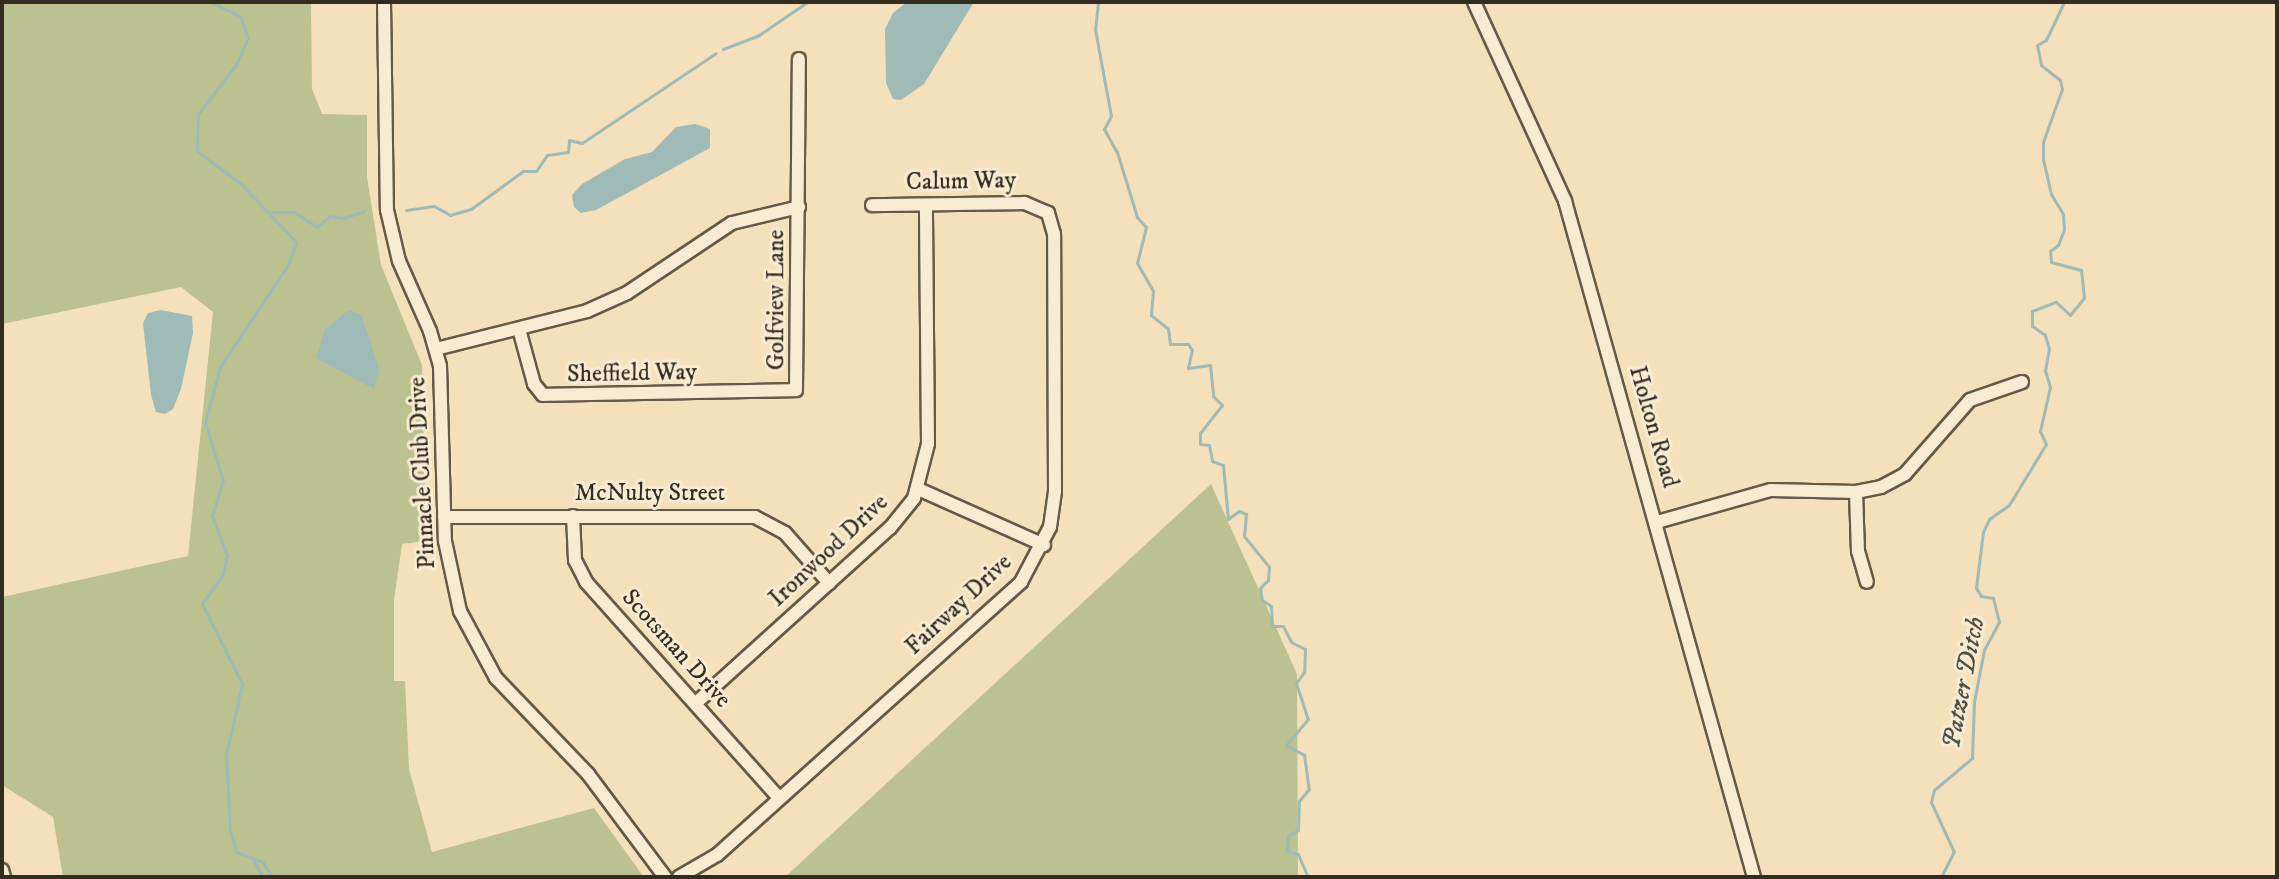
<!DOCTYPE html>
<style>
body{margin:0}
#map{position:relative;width:2279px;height:879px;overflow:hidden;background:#f4e0ba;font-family:"IM FELL DW Pica",serif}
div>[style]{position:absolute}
.green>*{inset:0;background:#bcc28f}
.water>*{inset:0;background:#9ebbb7}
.stream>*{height:3px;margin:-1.5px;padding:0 1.5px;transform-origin:1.5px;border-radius:1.5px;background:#9ebbb7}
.roads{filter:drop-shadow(2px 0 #655947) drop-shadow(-2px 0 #655947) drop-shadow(0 2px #655947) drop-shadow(0 -2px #655947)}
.minor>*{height:12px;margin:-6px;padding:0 6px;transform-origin:6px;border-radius:6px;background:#f8ebd2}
span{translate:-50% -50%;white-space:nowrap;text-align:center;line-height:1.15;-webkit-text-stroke:6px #f8ebd2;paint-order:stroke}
.street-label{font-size:24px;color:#352c21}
.water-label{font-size:26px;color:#4f5046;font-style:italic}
.frame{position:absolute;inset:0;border:4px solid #352c21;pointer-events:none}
</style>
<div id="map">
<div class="green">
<i style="clip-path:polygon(2px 2px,311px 2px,312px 89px,322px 114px,367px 115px,367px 177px,381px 265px,422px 365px,426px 541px,402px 544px,394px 600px,394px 681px,405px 681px,409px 769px,432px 852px,594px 808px,644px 877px,63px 877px,53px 817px,2px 785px,2px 597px,188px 556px,213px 312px,181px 287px,2px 324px)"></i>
<i style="clip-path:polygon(1211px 484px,1297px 674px,1298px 877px,785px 877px)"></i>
</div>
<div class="water">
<i style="clip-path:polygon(907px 2px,974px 2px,924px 84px,901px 100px,893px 99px,886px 83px,885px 29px,893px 13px)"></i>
<i style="clip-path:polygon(695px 124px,710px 129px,710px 148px,596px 210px,581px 213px,574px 207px,572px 195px,582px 184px,625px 159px,652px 152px,676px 127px)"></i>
<i style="clip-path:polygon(160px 310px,192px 316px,193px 333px,181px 389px,173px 409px,165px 414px,156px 412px,151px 395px,143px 323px,148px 313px)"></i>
<i style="clip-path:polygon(349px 310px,361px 315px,371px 343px,379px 370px,374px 389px,316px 358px,325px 329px)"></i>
</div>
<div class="stream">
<i style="left:211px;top:2px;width:32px;rotate:26deg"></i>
<i style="left:240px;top:16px;width:23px;rotate:70deg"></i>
<i style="left:248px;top:38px;width:30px;rotate:114deg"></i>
<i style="left:236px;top:65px;width:62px;rotate:127.8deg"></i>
<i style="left:198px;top:114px;width:37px;rotate:92deg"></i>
<i style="left:197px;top:151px;width:55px;rotate:36.9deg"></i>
<i style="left:241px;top:184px;width:80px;rotate:46.5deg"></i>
<i style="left:296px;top:242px;width:24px;rotate:109deg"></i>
<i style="left:288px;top:265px;width:123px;rotate:123.7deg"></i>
<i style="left:220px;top:367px;width:58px;rotate:105deg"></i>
<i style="left:205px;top:423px;width:60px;rotate:72.5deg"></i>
<i style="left:223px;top:480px;width:38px;rotate:107deg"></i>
<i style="left:212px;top:516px;width:42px;rotate:69deg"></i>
<i style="left:227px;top:555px;width:22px;rotate:103deg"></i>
<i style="left:222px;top:576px;width:34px;rotate:126deg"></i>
<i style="left:202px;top:604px;width:89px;rotate:63.4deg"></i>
<i style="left:242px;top:684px;width:73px;rotate:102.7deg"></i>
<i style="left:226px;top:755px;width:75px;rotate:86.9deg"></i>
<i style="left:230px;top:830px;width:23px;rotate:75deg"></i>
<i style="left:236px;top:852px;width:29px;rotate:20deg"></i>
<i style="left:263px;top:862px;width:17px;rotate:59deg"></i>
<i style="left:1098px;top:2px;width:27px;rotate:96deg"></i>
<i style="left:1095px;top:29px;width:88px;rotate:79.6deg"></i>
<i style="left:1111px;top:116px;width:15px;rotate:118deg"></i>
<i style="left:1104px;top:129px;width:26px;rotate:61deg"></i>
<i style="left:1117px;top:152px;width:68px;rotate:72.9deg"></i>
<i style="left:1137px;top:217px;width:13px;rotate:48deg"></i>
<i style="left:1146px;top:227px;width:37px;rotate:104deg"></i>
<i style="left:1137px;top:263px;width:32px;rotate:60deg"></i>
<i style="left:1153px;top:291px;width:24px;rotate:95deg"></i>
<i style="left:1151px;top:315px;width:22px;rotate:39deg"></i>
<i style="left:1168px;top:329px;width:15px;rotate:82deg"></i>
<i style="left:1170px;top:344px;width:18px"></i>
<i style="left:1188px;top:344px;width:7px;rotate:56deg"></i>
<i style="left:1192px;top:350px;width:18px;rotate:103deg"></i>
<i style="left:1188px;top:368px;width:22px;rotate:-8deg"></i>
<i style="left:1210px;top:365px;width:31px;rotate:84deg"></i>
<i style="left:1213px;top:396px;width:13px;rotate:45deg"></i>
<i style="left:1222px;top:405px;width:36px;rotate:128deg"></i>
<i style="left:1200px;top:433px;width:11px;rotate:90deg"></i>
<i style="left:1200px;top:444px;width:9px;rotate:6deg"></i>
<i style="left:1209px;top:445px;width:16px;rotate:79deg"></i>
<i style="left:1212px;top:461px;width:12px;rotate:20deg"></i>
<i style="left:1223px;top:465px;width:54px;rotate:84.7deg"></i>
<i style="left:1228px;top:519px;width:14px;rotate:-36deg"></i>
<i style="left:1239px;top:511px;width:8px;rotate:23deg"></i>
<i style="left:1246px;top:514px;width:22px;rotate:95deg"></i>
<i style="left:1244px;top:536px;width:40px;rotate:51deg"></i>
<i style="left:1269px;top:567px;width:13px;rotate:94deg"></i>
<i style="left:1268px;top:580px;width:11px;rotate:135deg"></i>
<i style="left:1260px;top:588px;width:12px;rotate:81deg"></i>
<i style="left:1262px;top:600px;width:11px;rotate:34deg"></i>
<i style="left:1271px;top:606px;width:20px;rotate:87deg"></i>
<i style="left:1272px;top:626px;width:11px"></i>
<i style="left:1283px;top:626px;width:18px;rotate:63deg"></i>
<i style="left:1291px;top:642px;width:16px;rotate:27deg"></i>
<i style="left:1305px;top:649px;width:23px;rotate:92deg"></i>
<i style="left:1304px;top:672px;width:14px;rotate:126deg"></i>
<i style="left:1296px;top:683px;width:38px;rotate:72deg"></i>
<i style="left:1308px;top:719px;width:34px;rotate:130deg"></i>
<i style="left:1286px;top:745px;width:21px;rotate:29deg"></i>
<i style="left:1304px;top:755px;width:34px;rotate:82deg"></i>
<i style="left:1309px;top:789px;width:16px;rotate:130deg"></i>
<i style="left:1299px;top:801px;width:29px;rotate:92deg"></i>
<i style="left:1298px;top:830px;width:12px;rotate:149deg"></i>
<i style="left:1288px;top:836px;width:15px;rotate:94deg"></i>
<i style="left:1287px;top:851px;width:11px;rotate:15deg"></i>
<i style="left:1298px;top:854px;width:25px;rotate:67deg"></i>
<i style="left:723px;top:49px;width:39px;rotate:-21deg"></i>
<i style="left:759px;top:35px;width:58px;rotate:-34.5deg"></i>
<i style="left:406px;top:210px;width:28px;rotate:-8deg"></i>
<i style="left:434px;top:206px;width:18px;rotate:29deg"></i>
<i style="left:450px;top:215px;width:22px;rotate:-16deg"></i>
<i style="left:471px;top:209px;width:64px;rotate:-36.2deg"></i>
<i style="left:523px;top:171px;width:13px"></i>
<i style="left:536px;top:171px;width:19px;rotate:-55deg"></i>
<i style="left:547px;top:155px;width:21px;rotate:-8deg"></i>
<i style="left:568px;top:152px;width:12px;rotate:-85deg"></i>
<i style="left:569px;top:140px;width:13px;rotate:13deg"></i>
<i style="left:582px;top:143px;width:161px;rotate:-33.9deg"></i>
<i style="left:271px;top:212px;width:23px"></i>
<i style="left:294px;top:212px;width:27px;rotate:33deg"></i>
<i style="left:317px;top:227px;width:17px;rotate:-40deg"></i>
<i style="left:330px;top:216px;width:13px;rotate:9deg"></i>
<i style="left:343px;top:218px;width:22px;rotate:-18deg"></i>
<i style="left:253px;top:860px;width:20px;rotate:60deg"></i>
<i style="left:1941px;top:877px;width:28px;rotate:-63deg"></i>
<i style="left:1954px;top:852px;width:55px;rotate:-114.7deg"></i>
<i style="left:1931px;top:802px;width:12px;rotate:-76deg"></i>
<i style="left:1934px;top:790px;width:50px;rotate:-40.1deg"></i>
<i style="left:1972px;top:758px;width:56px;rotate:-88deg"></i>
<i style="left:1974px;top:702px;width:53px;rotate:-79.1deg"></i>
<i style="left:1984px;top:650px;width:32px;rotate:-62deg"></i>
<i style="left:1999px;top:622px;width:25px;rotate:-104deg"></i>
<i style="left:1993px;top:598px;width:12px;rotate:-171deg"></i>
<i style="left:1981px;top:596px;width:9px;rotate:-122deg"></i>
<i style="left:1976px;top:588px;width:56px;rotate:-82.9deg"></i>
<i style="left:1983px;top:532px;width:14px;rotate:-65deg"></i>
<i style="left:1989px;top:519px;width:24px;rotate:-35deg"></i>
<i style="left:2009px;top:505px;width:71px;rotate:-58.8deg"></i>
<i style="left:2046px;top:444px;width:14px;rotate:-115deg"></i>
<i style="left:2040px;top:431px;width:45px;rotate:-77.2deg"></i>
<i style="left:2050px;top:387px;width:17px;rotate:-107deg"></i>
<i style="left:2045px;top:371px;width:22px;rotate:-80deg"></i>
<i style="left:2049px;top:349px;width:15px;rotate:-106deg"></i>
<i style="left:2045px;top:335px;width:16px;rotate:-145deg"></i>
<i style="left:2032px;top:326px;width:15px;rotate:-90deg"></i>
<i style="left:2032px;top:311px;width:26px;rotate:-21deg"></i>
<i style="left:2056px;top:302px;width:19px;rotate:43deg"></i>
<i style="left:2070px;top:315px;width:22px;rotate:-51deg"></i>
<i style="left:2084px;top:298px;width:28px;rotate:-96deg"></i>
<i style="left:2081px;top:270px;width:31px;rotate:-165deg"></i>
<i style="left:2051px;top:262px;width:11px;rotate:-95deg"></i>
<i style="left:2050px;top:251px;width:10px;rotate:-37deg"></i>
<i style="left:2058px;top:245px;width:17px;rotate:-69deg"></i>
<i style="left:2064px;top:229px;width:15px;rotate:-94deg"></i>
<i style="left:2063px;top:214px;width:23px;rotate:-121deg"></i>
<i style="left:2051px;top:194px;width:35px;rotate:-103deg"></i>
<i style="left:2043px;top:160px;width:18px;rotate:-90deg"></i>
<i style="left:2043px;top:142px;width:56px;rotate:-70.3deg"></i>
<i style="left:2062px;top:89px;width:9px;rotate:-103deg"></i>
<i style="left:2060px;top:80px;width:24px;rotate:-142deg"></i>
<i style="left:2041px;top:65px;width:20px;rotate:-101deg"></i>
<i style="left:2037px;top:45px;width:10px;rotate:-29deg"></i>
<i style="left:2046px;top:40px;width:42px;rotate:-64.7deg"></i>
</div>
<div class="roads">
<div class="minor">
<i style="left:384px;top:2px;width:208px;rotate:89.2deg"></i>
<i style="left:387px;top:210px;width:52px;rotate:76.8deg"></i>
<i style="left:399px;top:261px;width:77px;rotate:66.1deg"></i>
<i style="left:430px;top:331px;width:36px;rotate:74deg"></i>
<i style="left:440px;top:366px;width:175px;rotate:88.4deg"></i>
<i style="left:445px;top:541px;width:72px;rotate:77.9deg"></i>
<i style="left:460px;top:611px;width:76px;rotate:61.8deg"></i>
<i style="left:496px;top:678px;width:133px;rotate:46.2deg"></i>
<i style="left:588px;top:774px;width:129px;rotate:53.2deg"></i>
<i style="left:1474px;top:2px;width:219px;rotate:65.4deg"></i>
<i style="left:1565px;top:201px;width:702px;rotate:74.38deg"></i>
<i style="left:519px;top:329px;width:57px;rotate:74.7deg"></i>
<i style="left:534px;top:384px;width:14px;rotate:51deg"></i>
<i style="left:543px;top:395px;width:253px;rotate:-1.1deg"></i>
<i style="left:796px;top:390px;width:331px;rotate:-89.5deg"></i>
<i style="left:436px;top:349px;width:156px;rotate:-14.1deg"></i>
<i style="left:587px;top:311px;width:44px;rotate:-24.2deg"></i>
<i style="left:627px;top:293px;width:126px;rotate:-33.7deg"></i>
<i style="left:732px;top:223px;width:69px;rotate:-13.4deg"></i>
<i style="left:918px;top:489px;width:138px;rotate:24deg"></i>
<i style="left:1856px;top:492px;width:59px;rotate:88.1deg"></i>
<i style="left:1858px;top:551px;width:32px;rotate:74deg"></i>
<i style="left:573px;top:516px;width:44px;rotate:87.4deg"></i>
<i style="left:575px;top:560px;width:25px;rotate:63deg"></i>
<i style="left:586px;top:582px;width:290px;rotate:48.2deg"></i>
<i style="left:444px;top:517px;width:311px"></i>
<i style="left:755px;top:517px;width:34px;rotate:28deg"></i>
<i style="left:785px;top:533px;width:67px;rotate:48.7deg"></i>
<i style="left:1657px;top:522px;width:118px;rotate:-15.7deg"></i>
<i style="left:1771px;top:490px;width:85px;rotate:1.3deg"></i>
<i style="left:1856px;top:492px;width:25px;rotate:-11deg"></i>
<i style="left:1881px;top:487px;width:27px;rotate:-28deg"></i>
<i style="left:1905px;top:474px;width:98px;rotate:-48.7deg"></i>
<i style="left:1970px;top:400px;width:55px;rotate:-19.1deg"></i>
<i style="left:696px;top:703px;width:261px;rotate:-42.1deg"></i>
<i style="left:890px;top:528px;width:38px;rotate:-51deg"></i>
<i style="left:914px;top:498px;width:56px;rotate:-75.5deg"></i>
<i style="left:928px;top:444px;width:239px;rotate:-90.5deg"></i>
<i style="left:2px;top:870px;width:7px;rotate:74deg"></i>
<i style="left:679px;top:877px;width:44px;rotate:-30.1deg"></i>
<i style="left:717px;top:855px;width:409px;rotate:-41.9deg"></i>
<i style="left:1021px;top:582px;width:62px;rotate:-62.2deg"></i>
<i style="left:1050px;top:527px;width:36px;rotate:-82deg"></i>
<i style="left:1055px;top:491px;width:257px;rotate:-90.2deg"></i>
<i style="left:1054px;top:234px;width:22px;rotate:-106deg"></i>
<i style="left:1048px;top:213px;width:26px;rotate:-157deg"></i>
<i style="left:1024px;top:203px;width:152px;rotate:179.2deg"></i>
</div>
</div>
<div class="street-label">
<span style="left:961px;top:182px;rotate:-1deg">Calum Way</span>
<span style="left:777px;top:300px;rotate:-90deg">Golfview Lane</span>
<span style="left:632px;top:374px;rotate:-1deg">Sheffield Way</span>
<span style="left:1653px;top:427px;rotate:74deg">Holton Road</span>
<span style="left:423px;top:473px;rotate:-93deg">Pinnacle Club Drive</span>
<span style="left:650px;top:494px">McNulty Street</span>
<span style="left:829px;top:551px;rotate:-43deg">Ironwood Drive</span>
<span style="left:959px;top:605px;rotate:-43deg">Fairway Drive</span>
<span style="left:676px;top:649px;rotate:48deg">Scotsman Drive</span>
</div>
<div class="water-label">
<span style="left:1964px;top:683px;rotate:-79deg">Patzer Ditch</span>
</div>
<div class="frame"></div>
</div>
